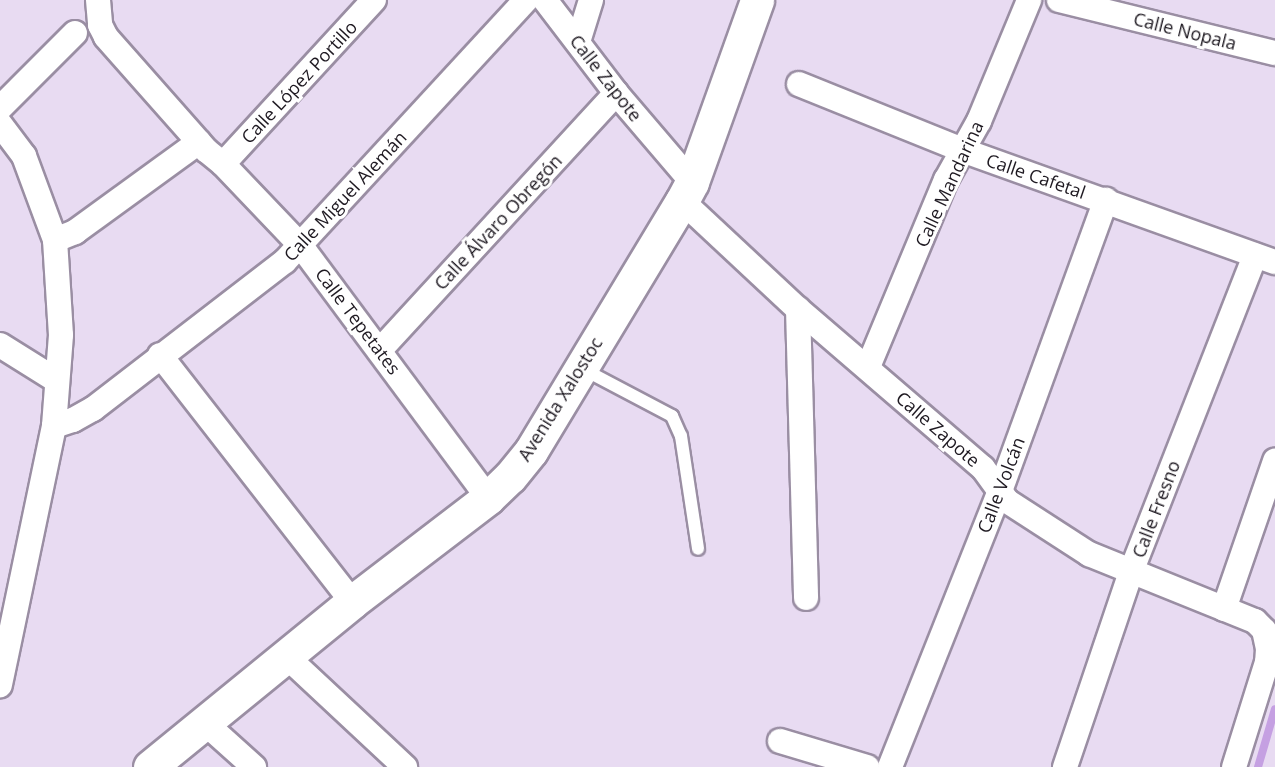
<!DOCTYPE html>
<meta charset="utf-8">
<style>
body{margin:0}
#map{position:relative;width:1275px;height:767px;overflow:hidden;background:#e8dbf2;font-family:"Open Sans",sans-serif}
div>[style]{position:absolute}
.stream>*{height:8px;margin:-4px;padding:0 4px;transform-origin:4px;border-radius:4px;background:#c5a0e2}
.roads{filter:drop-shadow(2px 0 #9a8ea3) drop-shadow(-2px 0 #9a8ea3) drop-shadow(0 2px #9a8ea3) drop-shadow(0 -2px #9a8ea3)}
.lane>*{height:12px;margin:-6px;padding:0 6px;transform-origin:6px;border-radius:6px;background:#fff}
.street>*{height:24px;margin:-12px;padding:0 12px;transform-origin:12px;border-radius:12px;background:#fff}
.secondary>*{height:33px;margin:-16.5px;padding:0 16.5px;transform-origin:16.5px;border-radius:16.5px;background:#fff}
span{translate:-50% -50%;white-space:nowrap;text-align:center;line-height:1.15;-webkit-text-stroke:6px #fff;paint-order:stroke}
.street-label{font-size:18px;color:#1e1921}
</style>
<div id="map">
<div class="stream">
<i style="left:1258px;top:767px;width:60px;rotate:-73.7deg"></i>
</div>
<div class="roads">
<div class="lane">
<i style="left:581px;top:368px;width:103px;rotate:27.8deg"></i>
<i style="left:672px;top:416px;width:22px;rotate:66deg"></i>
<i style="left:681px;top:436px;width:114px;rotate:81.4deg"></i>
</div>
<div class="street">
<i style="left:98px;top:0;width:25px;rotate:85deg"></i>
<i style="left:100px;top:25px;width:13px;rotate:63deg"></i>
<i style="left:106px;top:37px;width:152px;rotate:48.5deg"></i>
<i style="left:207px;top:151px;width:21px;rotate:39deg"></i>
<i style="left:223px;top:164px;width:113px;rotate:46.4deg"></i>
<i style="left:301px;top:246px;width:314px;rotate:53.4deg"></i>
<i style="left:545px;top:0;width:117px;rotate:52.6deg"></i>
<i style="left:616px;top:93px;width:117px;rotate:49.5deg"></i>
<i style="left:1059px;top:0;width:222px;rotate:13.8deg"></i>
<i style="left:578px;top:42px;width:44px;rotate:-72.8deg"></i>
<i style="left:799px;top:84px;width:176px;rotate:22deg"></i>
<i style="left:962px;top:150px;width:332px;rotate:19.7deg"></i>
<i style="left:0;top:108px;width:106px;rotate:-45deg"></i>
<i style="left:0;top:124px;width:40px;rotate:53deg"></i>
<i style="left:24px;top:156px;width:90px;rotate:69.7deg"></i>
<i style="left:55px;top:240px;width:95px;rotate:86.4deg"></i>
<i style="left:61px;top:335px;width:91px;rotate:94.4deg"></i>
<i style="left:54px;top:426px;width:265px;rotate:101.8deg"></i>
<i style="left:223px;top:164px;width:223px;rotate:-47.4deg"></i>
<i style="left:682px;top:201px;width:158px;rotate:43deg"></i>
<i style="left:798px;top:309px;width:244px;rotate:40.7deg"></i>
<i style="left:983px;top:468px;width:41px;rotate:54deg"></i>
<i style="left:1007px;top:501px;width:98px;rotate:32.9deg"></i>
<i style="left:1089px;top:554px;width:179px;rotate:22deg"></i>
<i style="left:1255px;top:621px;width:13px;rotate:45deg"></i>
<i style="left:1264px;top:630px;width:19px;rotate:78deg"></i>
<i style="left:1268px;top:649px;width:13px;rotate:94deg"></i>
<i style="left:1267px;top:662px;width:110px;rotate:107.4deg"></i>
<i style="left:55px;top:240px;width:22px;rotate:-22deg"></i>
<i style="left:75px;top:232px;width:153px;rotate:-36deg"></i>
<i style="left:798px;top:309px;width:289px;rotate:88.4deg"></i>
<i style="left:0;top:345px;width:66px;rotate:32deg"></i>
<i style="left:380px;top:350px;width:349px;rotate:-47.4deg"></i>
<i style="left:160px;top:355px;width:313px;rotate:52.1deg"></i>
<i style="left:868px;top:367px;width:203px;rotate:-67.4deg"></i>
<i style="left:946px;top:180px;width:68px;rotate:-60.8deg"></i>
<i style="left:979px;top:121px;width:131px;rotate:-67.5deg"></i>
<i style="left:54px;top:426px;width:20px;rotate:-18deg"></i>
<i style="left:73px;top:420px;width:23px;rotate:-29deg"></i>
<i style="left:93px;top:409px;width:242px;rotate:-37.6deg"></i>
<i style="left:285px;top:261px;width:355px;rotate:-47.3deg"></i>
<i style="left:1224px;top:609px;width:157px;rotate:-71deg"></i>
<i style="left:286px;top:656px;width:163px;rotate:43deg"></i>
<i style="left:205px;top:723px;width:66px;rotate:41.9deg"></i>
<i style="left:780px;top:741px;width:91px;rotate:16.6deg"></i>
<i style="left:890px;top:767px;width:297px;rotate:-68.3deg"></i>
<i style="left:1000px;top:491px;width:310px;rotate:-70deg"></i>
<i style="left:1065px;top:767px;width:206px;rotate:-71.3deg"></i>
<i style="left:1131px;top:572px;width:340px;rotate:-68.6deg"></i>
</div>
<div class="secondary">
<i style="left:150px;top:767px;width:261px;rotate:-39.2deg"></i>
<i style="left:352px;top:602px;width:171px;rotate:-37.4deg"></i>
<i style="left:488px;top:498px;width:30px;rotate:-44deg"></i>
<i style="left:510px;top:477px;width:33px;rotate:-51deg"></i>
<i style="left:531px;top:451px;width:292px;rotate:-58.9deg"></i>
<i style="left:682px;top:201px;width:21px;rotate:-62deg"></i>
<i style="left:692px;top:182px;width:193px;rotate:-70.3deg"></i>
</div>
</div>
<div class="street-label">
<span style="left:1185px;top:31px;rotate:14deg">Calle Nopala</span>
<span style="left:606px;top:78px;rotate:52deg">Calle Zapote</span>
<span style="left:299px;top:82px;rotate:-47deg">Calle López Portillo</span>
<span style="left:1036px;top:176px;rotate:19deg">Calle Cafetal</span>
<span style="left:949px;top:184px;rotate:-65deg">Calle Mandarina</span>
<span style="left:345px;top:196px;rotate:-47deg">Calle Miguel Alemán</span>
<span style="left:498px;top:222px;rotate:-47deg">Calle Álvaro Obregón</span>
<span style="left:358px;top:321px;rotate:53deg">Calle Tepetates</span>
<span style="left:560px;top:399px;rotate:-58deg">Avenida Xalostoc</span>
<span style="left:938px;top:429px;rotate:41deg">Calle Zapote</span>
<span style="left:1001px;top:485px;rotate:-69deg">Calle Volcán</span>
<span style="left:1156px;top:509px;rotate:-69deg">Calle Fresno</span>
</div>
</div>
